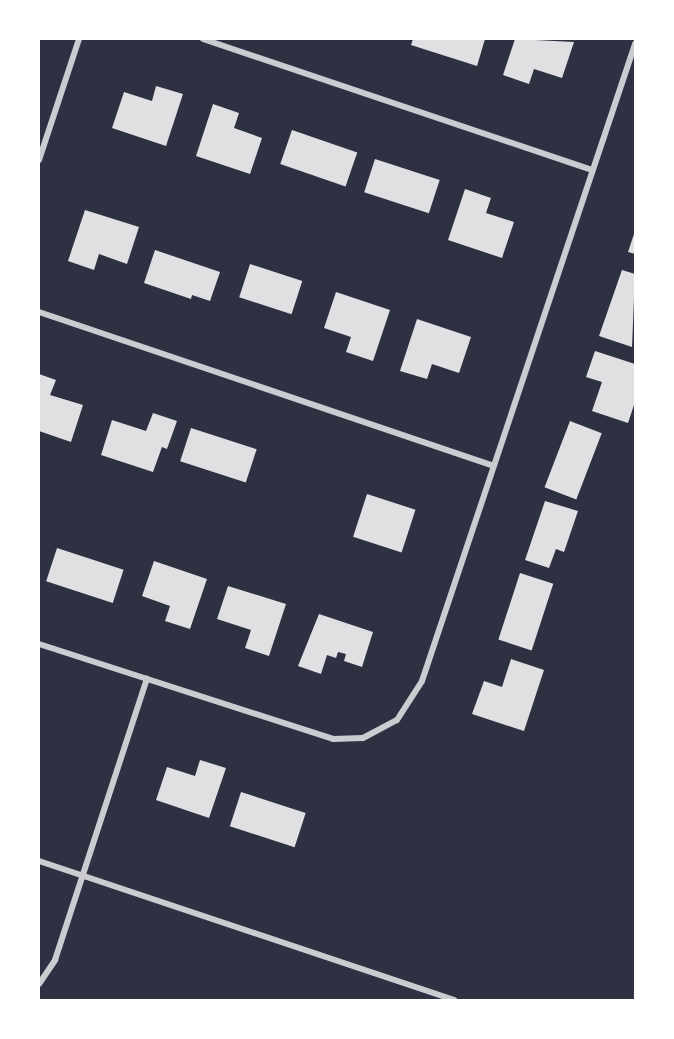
<!DOCTYPE html>
<style>
body{margin:0}
#map{position:relative;width:674px;height:1039px;overflow:hidden;background:#2d3142;font-family:"Alegreya Sans",sans-serif}
div>[style]{position:absolute}
.building>*{inset:0;background:#e0e0e3;transform-origin:0 0}
.minor>*{height:6px;margin:-3px;padding:0 3px;transform-origin:3px;border-radius:3px;background:#caccd0}
span{translate:-50% -50%;white-space:nowrap;text-align:center;line-height:1.15;-webkit-text-stroke:6px #fff;paint-order:stroke}
.frame{position:absolute;inset:0;border:40px solid #fff;pointer-events:none}
</style>
<div id="map">
<div class="building">
<i style="clip-path:polygon(413px 39px,485px 39px,477px 66px,411px 45px)"></i>
<i style="clip-path:polygon(515px 39px,574px 42px,562px 78px,534px 69px,529px 84px,503px 75px)"></i>
<i style="clip-path:polygon(156px 86px,183px 94px,166px 146px,112px 128px,124px 92px,152px 101px)"></i>
<i style="clip-path:polygon(213px 104px,239px 113px,234px 128px,262px 138px,250px 174px,196px 156px)"></i>
<i style="left:292px;top:130px;width:69px;height:36px;rotate:19deg"></i>
<i style="left:375px;top:159px;width:68px;height:35px;rotate:18deg"></i>
<i style="clip-path:polygon(465px 189px,491px 198px,486px 213px,514px 222px,502px 258px,448px 240px)"></i>
<i style="clip-path:polygon(85px 210px,139px 227px,127px 264px,99px 254px,94px 270px,68px 261px)"></i>
<i style="clip-path:polygon(635px 231px,635px 254px,628px 252px)"></i>
<i style="clip-path:polygon(155px 250px,220px 272px,210px 301px,192px 295px,191px 299px,144px 283px)"></i>
<i style="left:250px;top:264px;width:55px;height:35px;rotate:18deg"></i>
<i style="clip-path:polygon(622px 270px,635px 274px,632px 347px,599px 336px)"></i>
<i style="clip-path:polygon(336px 292px,390px 310px,373px 361px,346px 352px,351px 337px,324px 328px)"></i>
<i style="clip-path:polygon(417px 319px,471px 337px,459px 373px,432px 364px,427px 379px,400px 371px)"></i>
<i style="clip-path:polygon(595px 351px,635px 364px,635px 402px,628px 423px,592px 411px,602px 382px,586px 377px)"></i>
<i style="clip-path:polygon(39px 374px,56px 380px,50px 395px,83px 405px,71px 442px,39px 431px)"></i>
<i style="clip-path:polygon(153px 413px,177px 421px,167px 449px,162px 447px,153px 472px,101px 455px,112px 420px,146px 431px)"></i>
<i style="left:570px;top:421px;width:34px;height:71px;rotate:21deg"></i>
<i style="left:191px;top:428px;width:69px;height:35px;rotate:18deg"></i>
<i style="left:367px;top:494px;width:51px;height:45px;rotate:18deg"></i>
<i style="clip-path:polygon(545px 501px,578px 511px,564px 552px,556px 549px,549px 568px,525px 560px)"></i>
<i style="left:57px;top:548px;width:70px;height:35px;rotate:18deg"></i>
<i style="clip-path:polygon(154px 561px,207px 579px,190px 629px,165px 621px,170px 606px,142px 596px)"></i>
<i style="left:520px;top:573px;width:35px;height:70px;rotate:18deg"></i>
<i style="clip-path:polygon(228px 586px,286px 604px,269px 656px,245px 648px,251px 630px,217px 619px)"></i>
<i style="clip-path:polygon(319px 614px,373px 632px,362px 667px,344px 661px,346px 654px,338px 652px,336px 658px,327px 655px,321px 674px,298px 666px)"></i>
<i style="clip-path:polygon(511px 659px,544px 670px,524px 731px,472px 714px,484px 681px,502px 687px)"></i>
<i style="clip-path:polygon(200px 760px,226px 768px,209px 818px,156px 800px,167px 767px,195px 776px)"></i>
<i style="left:241px;top:792px;width:68px;height:36px;rotate:18deg"></i>
</div>
<div class="minor">
<i style="left:203px;top:39px;width:411px;rotate:18.6deg"></i>
<i style="left:39px;top:160px;width:127px;rotate:-71.7deg"></i>
<i style="left:39px;top:312px;width:480px;rotate:18.7deg"></i>
<i style="left:39px;top:644px;width:309px;rotate:17.9deg"></i>
<i style="left:333px;top:739px;width:30px;rotate:-2deg"></i>
<i style="left:363px;top:738px;width:38px;rotate:-28deg"></i>
<i style="left:397px;top:720px;width:46px;rotate:-57.3deg"></i>
<i style="left:422px;top:681px;width:672px;rotate:-71.51deg"></i>
<i style="left:39px;top:861px;width:438px;rotate:18.5deg"></i>
<i style="left:39px;top:984px;width:29px;rotate:-56deg"></i>
<i style="left:55px;top:960px;width:296px;rotate:-71.9deg"></i>
</div>
<div class="frame"></div>
</div>
